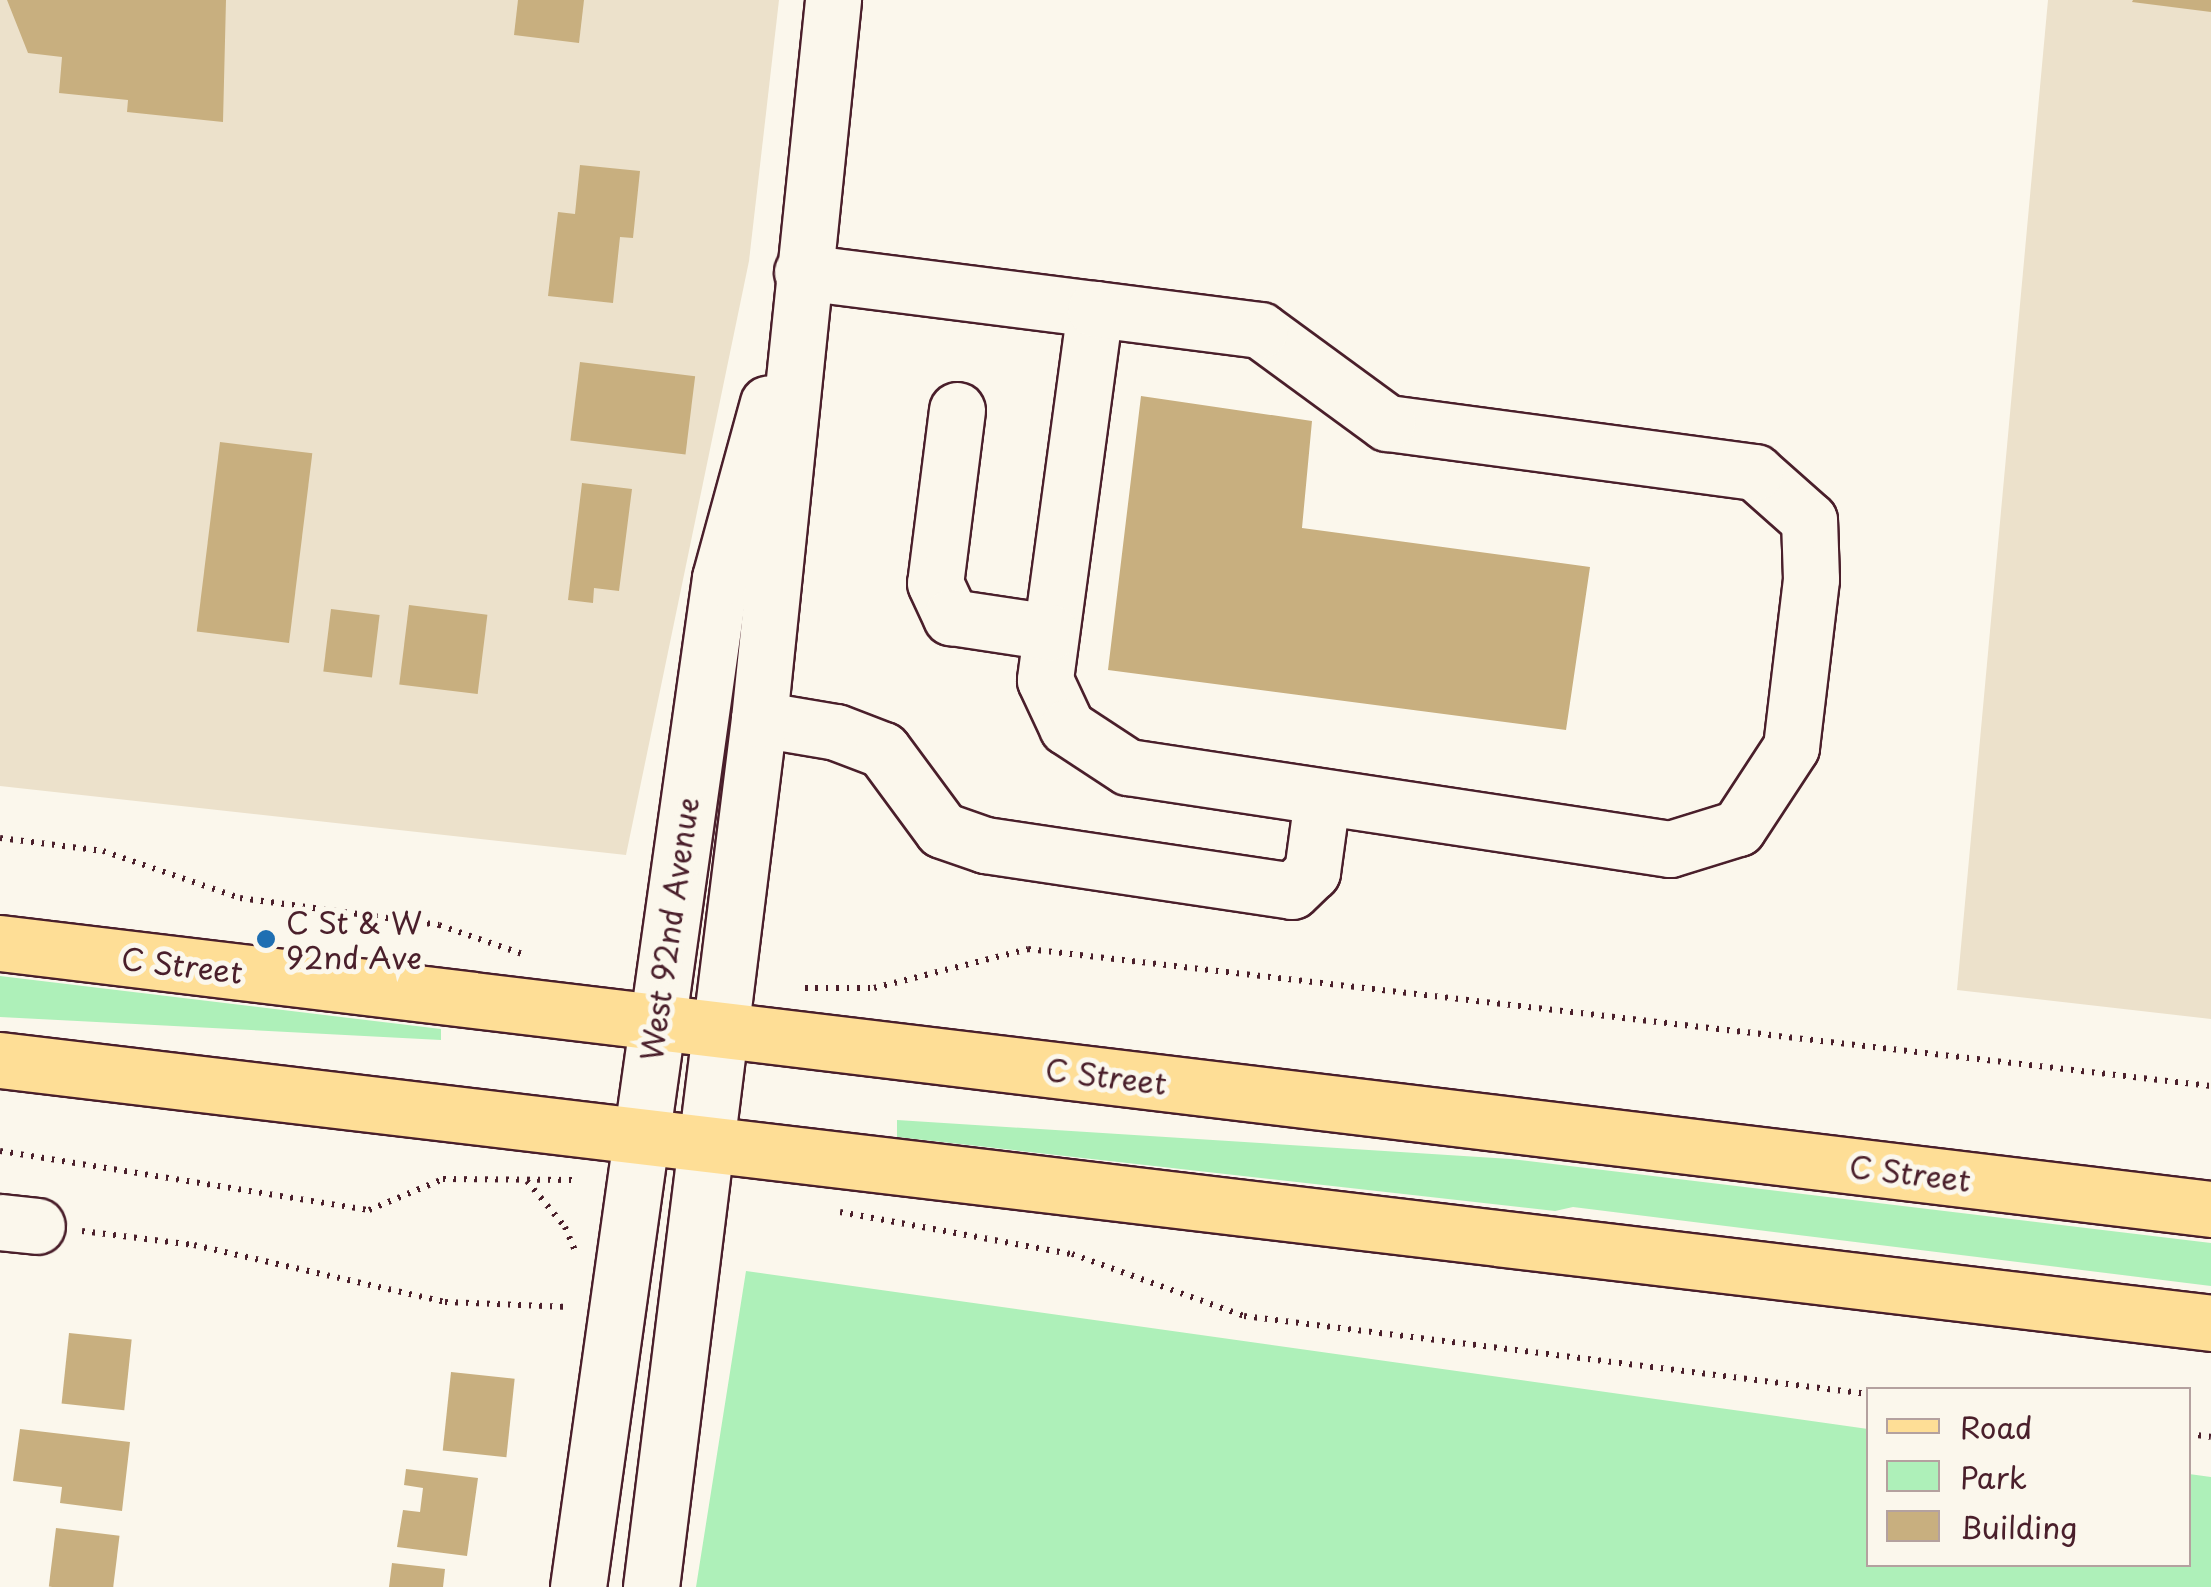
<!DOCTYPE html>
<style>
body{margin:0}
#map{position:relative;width:2211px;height:1587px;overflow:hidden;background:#fbf7ec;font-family:"Playpen Sans",sans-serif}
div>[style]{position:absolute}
.built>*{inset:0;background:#ece1cb}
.green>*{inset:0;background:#aef0b9}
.building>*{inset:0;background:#c8af7f;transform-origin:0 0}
.path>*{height:6px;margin-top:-3px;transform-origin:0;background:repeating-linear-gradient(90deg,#4a1f2b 0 2.5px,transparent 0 10.5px)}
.roads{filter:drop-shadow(2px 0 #4a1f2b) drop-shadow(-2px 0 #4a1f2b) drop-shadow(0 2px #4a1f2b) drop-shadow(0 -2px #4a1f2b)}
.minor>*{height:55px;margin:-27.5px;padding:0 27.5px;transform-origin:27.5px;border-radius:27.5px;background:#fbf7ec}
.major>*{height:55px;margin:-27.5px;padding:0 27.5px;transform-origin:27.5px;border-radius:27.5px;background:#fede96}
.dots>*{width:28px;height:28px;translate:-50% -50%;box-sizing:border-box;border:5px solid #fbf7ec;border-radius:50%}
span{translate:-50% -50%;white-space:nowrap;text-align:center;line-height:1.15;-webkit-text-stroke:10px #fbf7ec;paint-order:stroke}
.poi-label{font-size:30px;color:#4a1f2b}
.left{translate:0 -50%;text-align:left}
.street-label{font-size:30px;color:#4a1f2b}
.legend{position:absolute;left:1866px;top:1387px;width:325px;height:180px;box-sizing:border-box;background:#fbf7ec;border:2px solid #b4a19f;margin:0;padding:12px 18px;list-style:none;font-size:30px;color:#4a1f2b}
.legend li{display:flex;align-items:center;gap:20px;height:50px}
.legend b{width:50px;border:2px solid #b4a19f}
</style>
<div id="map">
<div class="built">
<i style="clip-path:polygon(0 0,779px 0,749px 261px,626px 855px,0 786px)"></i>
<i style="clip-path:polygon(2048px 0,2211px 0,2211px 1019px,1957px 990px)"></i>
</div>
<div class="green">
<i style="clip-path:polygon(0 976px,441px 1029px,441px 1040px,0 1017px)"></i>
<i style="clip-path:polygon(897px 1120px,1511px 1159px,2211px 1243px,2211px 1286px,1573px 1207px,1555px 1211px,897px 1137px)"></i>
<i style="clip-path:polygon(746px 1271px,1868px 1429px,1868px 1564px,2188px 1564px,2189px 1474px,2211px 1477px,2211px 1587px,696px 1587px)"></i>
</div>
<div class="building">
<i style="clip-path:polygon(7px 0,226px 0,223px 122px,127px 112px,128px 100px,59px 93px,62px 57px,28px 53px)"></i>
<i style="clip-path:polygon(518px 0,584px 0,579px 43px,514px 35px)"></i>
<i style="clip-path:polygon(2211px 0,2211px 12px,2132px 2px,2133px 0)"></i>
<i style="clip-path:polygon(580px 165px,640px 171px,633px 238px,620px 237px,613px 303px,548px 296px,558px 212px,575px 214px)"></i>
<i style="left:580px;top:362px;width:116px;height:79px;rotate:7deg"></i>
<i style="clip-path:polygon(1141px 396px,1312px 421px,1302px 528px,1590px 567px,1566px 730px,1108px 670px)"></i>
<i style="left:220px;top:442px;width:93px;height:191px;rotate:7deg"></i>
<i style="clip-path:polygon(582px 483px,632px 489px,619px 591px,594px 588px,593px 603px,568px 600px)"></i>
<i style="left:409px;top:605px;width:79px;height:80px;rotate:7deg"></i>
<i style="left:331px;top:609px;width:49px;height:63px;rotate:7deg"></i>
<i style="left:69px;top:1333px;width:63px;height:71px;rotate:6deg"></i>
<i style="left:451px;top:1372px;width:64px;height:79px;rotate:6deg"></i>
<i style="clip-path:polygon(20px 1429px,130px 1442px,122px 1511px,60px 1503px,62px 1487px,13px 1481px)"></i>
<i style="clip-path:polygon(406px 1469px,478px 1478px,467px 1556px,397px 1547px,403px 1510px,420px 1512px,423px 1488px,404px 1485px)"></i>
<i style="left:56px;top:1528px;width:64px;height:59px;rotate:7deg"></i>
<i style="clip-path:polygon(392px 1563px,445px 1569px,443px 1587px,389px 1587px)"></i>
</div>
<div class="path">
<i style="left:0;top:838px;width:104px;rotate:7.2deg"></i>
<i style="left:103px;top:851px;width:145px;rotate:18.9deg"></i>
<i style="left:240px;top:898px;width:201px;rotate:7.7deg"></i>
<i style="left:439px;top:925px;width:91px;rotate:19.2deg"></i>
<i style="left:805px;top:988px;width:69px"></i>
<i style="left:874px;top:988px;width:159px;rotate:-14.2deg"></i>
<i style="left:1028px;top:949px;width:1191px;rotate:6.61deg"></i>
<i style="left:0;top:1151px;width:374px;rotate:9.1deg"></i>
<i style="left:369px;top:1210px;width:80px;rotate:-22.7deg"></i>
<i style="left:443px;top:1179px;width:132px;rotate:0.4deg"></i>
<i style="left:527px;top:1181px;width:60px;rotate:50.4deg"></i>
<i style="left:565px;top:1227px;width:28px;rotate:67deg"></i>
<i style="left:840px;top:1212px;width:236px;rotate:10.3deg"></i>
<i style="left:1072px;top:1254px;width:183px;rotate:19.8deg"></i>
<i style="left:1244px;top:1316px;width:629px;rotate:7.13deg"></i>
<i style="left:82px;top:1231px;width:113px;rotate:7.1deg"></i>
<i style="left:194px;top:1245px;width:257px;rotate:12.8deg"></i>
<i style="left:445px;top:1302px;width:124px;rotate:2.3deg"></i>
<i style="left:2188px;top:1434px;width:23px;rotate:7deg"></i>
</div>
<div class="roads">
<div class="minor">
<i style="left:802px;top:272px;width:295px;rotate:7.2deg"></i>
<i style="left:1095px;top:309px;width:374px;rotate:97.7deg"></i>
<i style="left:1045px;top:680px;width:52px;rotate:64.9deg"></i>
<i style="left:1067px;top:727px;width:73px;rotate:33.3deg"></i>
<i style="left:1128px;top:767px;width:548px;rotate:8.6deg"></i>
<i style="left:1670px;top:849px;width:71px;rotate:-17.2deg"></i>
<i style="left:1738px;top:828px;width:97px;rotate:-56.8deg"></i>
<i style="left:1791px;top:747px;width:169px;rotate:-83.2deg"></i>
<i style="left:1811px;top:579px;width:59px;rotate:-91.9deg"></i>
<i style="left:1809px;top:520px;width:72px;rotate:-138.4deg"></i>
<i style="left:1755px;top:472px;width:371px;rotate:-172.4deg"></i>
<i style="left:1387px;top:423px;width:157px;rotate:-143.8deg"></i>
<i style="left:1260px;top:330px;width:166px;rotate:-172.7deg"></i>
<i style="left:957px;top:410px;width:174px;rotate:97.2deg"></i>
<i style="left:935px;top:583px;width:38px;rotate:65deg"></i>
<i style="left:951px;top:617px;width:100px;rotate:8.6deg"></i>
<i style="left:759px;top:719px;width:78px;rotate:9.6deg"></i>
<i style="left:836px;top:732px;width:50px;rotate:21deg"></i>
<i style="left:883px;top:750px;width:99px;rotate:53.6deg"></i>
<i style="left:942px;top:830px;width:46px;rotate:19.2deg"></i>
<i style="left:985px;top:845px;width:310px;rotate:8.5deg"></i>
<i style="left:1292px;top:891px;width:28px;rotate:-44deg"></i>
<i style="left:1312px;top:872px;width:74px;rotate:-82.2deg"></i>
<i style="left:0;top:1222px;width:37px;rotate:6deg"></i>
<i style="left:578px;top:1587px;width:1019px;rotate:-81.99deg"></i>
<i style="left:720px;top:578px;width:181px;rotate:-74.7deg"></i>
<i style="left:651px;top:1587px;width:875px;rotate:-82.91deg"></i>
<i style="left:759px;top:719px;width:723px;rotate:-84.12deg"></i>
</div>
<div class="major">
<i style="left:0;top:943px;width:2227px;rotate:6.86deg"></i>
<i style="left:0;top:1060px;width:2227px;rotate:6.78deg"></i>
</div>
</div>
<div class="dots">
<i style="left:266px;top:939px;background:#1f6fb2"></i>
</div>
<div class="poi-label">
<span class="left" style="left:286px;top:939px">C St &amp; W<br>92nd Ave</span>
</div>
<div class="street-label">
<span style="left:669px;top:929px;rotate:-82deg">West 92nd Avenue</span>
<span style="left:182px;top:965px;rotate:7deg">C Street</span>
<span style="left:1106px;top:1076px;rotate:7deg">C Street</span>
<span style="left:1910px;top:1173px;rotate:7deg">C Street</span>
</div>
<ul class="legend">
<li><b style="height:12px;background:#fede96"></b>Road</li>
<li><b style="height:28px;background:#aef0b9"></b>Park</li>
<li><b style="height:28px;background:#c8af7f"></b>Building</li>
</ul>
</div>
